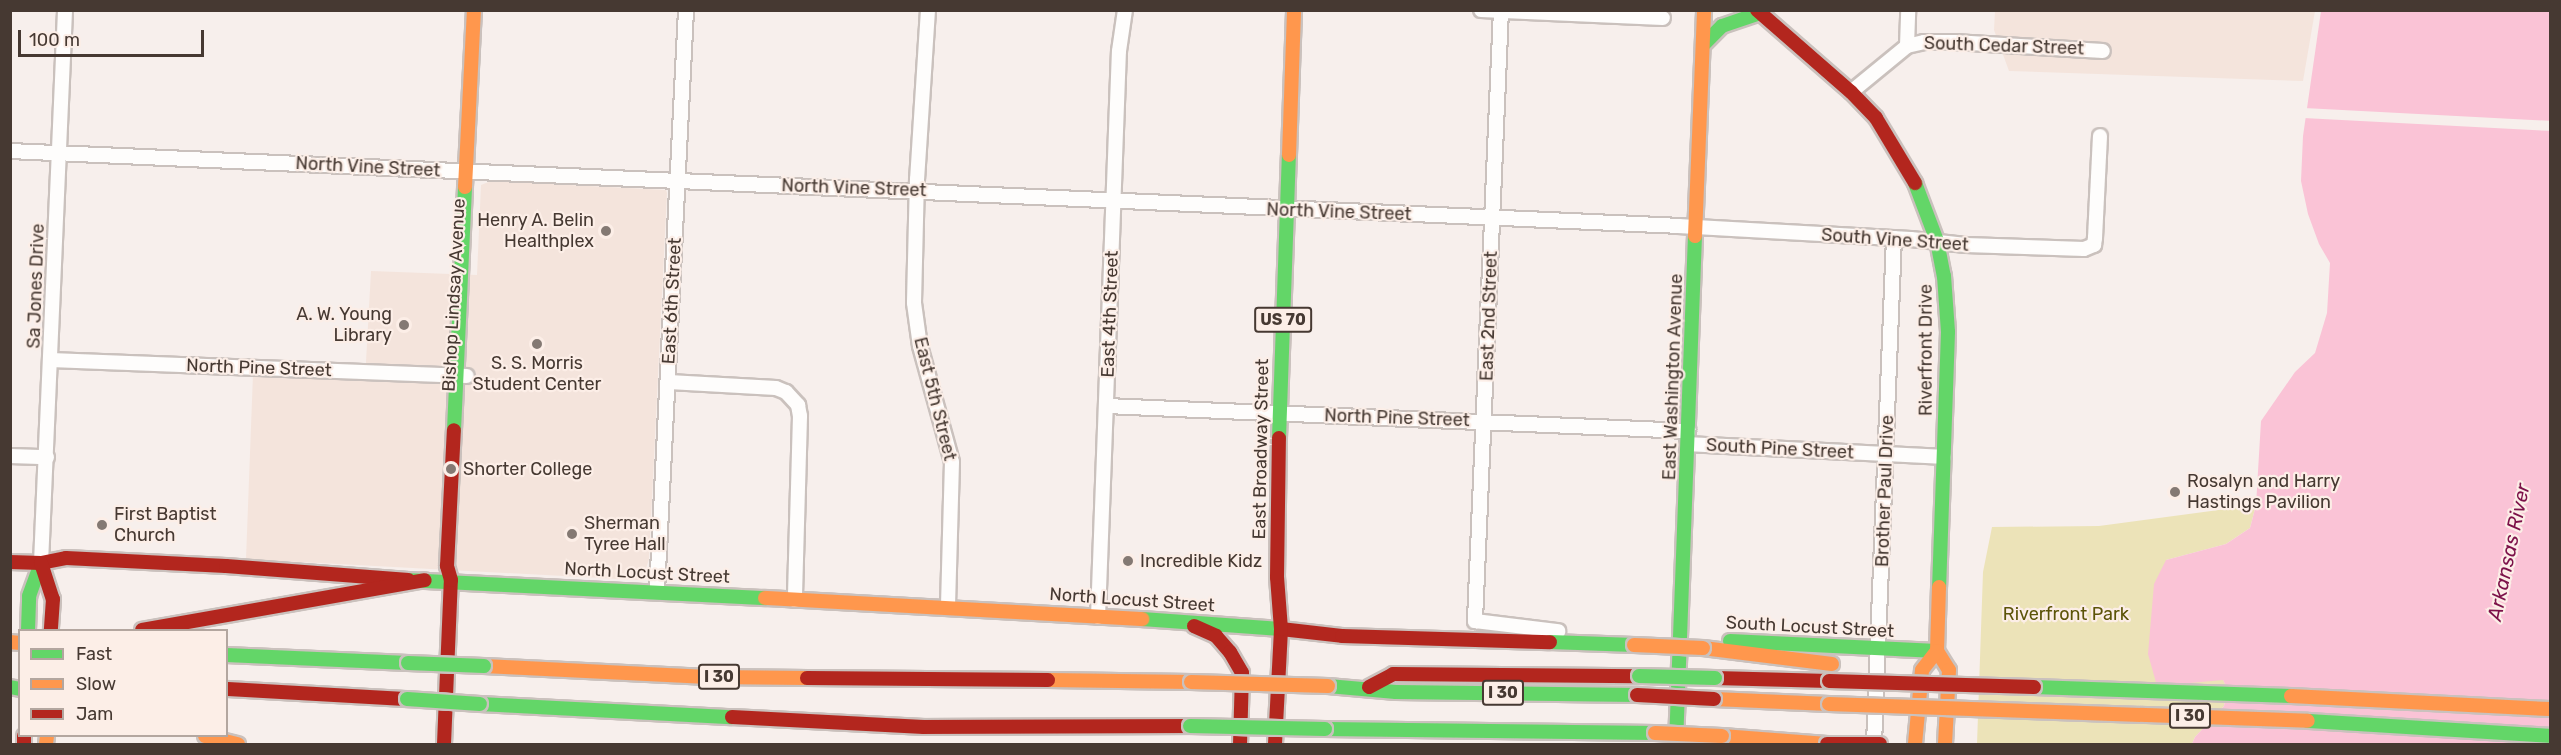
<!DOCTYPE html>
<style>
body{margin:0}
#map{position:relative;width:2561px;height:755px;overflow:hidden;background:#f7efec;font-family:Rubik,sans-serif}
div>[style]{position:absolute}
.built>*{inset:0;background:#f4e4dc}
.green>*{inset:0;background:#ece3b8}
.water>*{inset:0;background:#fac3d6}
.pier>*{inset:0;background:#f7efec;transform-origin:0 0}
.roads{filter:drop-shadow(2px 0 #cac1bd) drop-shadow(-2px 0 #cac1bd) drop-shadow(0 2px #cac1bd) drop-shadow(0 -2px #cac1bd)}
.street>*{height:14px;margin:-7px;padding:0 7px;transform-origin:7px;border-radius:7px;background:#fefdfc}
.fast>*{height:14px;margin:-7px;padding:0 7px;transform-origin:7px;border-radius:7px;background:#63d668}
.slow>*{height:14px;margin:-7px;padding:0 7px;transform-origin:7px;border-radius:7px;background:#ff974d}
.jam>*{height:14px;margin:-7px;padding:0 7px;transform-origin:7px;border-radius:7px;background:#b3261e}
.bridges{filter:drop-shadow(2px 0 #cac1bd) drop-shadow(-2px 0 #cac1bd) drop-shadow(0 2px #cac1bd) drop-shadow(0 -2px #cac1bd)}
.fast-bridge>*{height:14px;margin:-7px;padding:0 7px;transform-origin:7px;border-radius:7px;background:#63d668}
.slow-bridge>*{height:14px;margin:-7px;padding:0 7px;transform-origin:7px;border-radius:7px;background:#ff974d}
.jam-bridge>*{height:14px;margin:-7px;padding:0 7px;transform-origin:7px;border-radius:7px;background:#b3261e}
.dots>*{width:16px;height:16px;translate:-50% -50%;box-sizing:border-box;border:3px solid #fceee7;border-radius:50%}
span{translate:-50% -50%;white-space:nowrap;text-align:center;line-height:1.15;-webkit-text-stroke:4.5px #fceee7;paint-order:stroke}
.shield-label span{padding:2px 4px;background:#fceee7;border:2px solid;border-radius:4px;-webkit-text-stroke-width:0}
.shield-label{font-size:16px;color:#463932;font-weight:700}
.street-label{font-size:18px;color:#463932}
.poi-label{font-size:18px;color:#463932}
.right{translate:-100% -50%;text-align:right}
.left{translate:0 -50%;text-align:left}
.park-label{font-size:18px;color:#5c5408}
.water-label{font-size:20px;color:#7c1149;font-style:italic}
.frame{position:absolute;inset:0;border:12px solid #463932;pointer-events:none}
.legend{position:absolute;left:18px;top:629px;width:210px;height:108px;box-sizing:border-box;background:#fceee7;border:2px solid #b3a69f;margin:0;padding:8px 10px;list-style:none;font-size:18px;color:#463932}
.legend li{display:flex;align-items:center;gap:12px;height:30px}
.legend b{width:30px;border:2px solid #b3a69f}
.scale{position:absolute;left:18px;top:30px;width:186px;height:27px;box-sizing:border-box;border:3px solid #463932;border-top:0;padding-left:8px;font-size:18px;line-height:21px;white-space:nowrap;color:#463932;-webkit-text-stroke:4px #fceee7;paint-order:stroke}
</style>
<div id="map">
<div class="built">
<i style="clip-path:polygon(1995px 11px,2315px 11px,2303px 81px,2009px 71px,1994px 30px)"></i>
<i style="clip-path:polygon(491px 181px,666px 190px,667px 193px,649px 559px,643px 578px,638px 580px,246px 559px,253px 374px,365px 380px,371px 271px,477px 275px,481px 185px)"></i>
</div>
<div class="green">
<i style="clip-path:polygon(2256px 505px,2250px 528px,2226px 544px,2166px 560px,2227px 688px,2224px 706px,2195px 737px,2192px 744px,1977px 744px,1983px 572px,1992px 527px,2099px 526px)"></i>
</div>
<div class="water">
<i style="clip-path:polygon(2321px 11px,2550px 11px,2550px 744px,2192px 744px,2195px 737px,2224px 706px,2227px 688px,2223px 680px,2157px 686px,2148px 654px,2154px 584px,2166px 560px,2226px 544px,2250px 528px,2256px 505px,2261px 421px,2295px 372px,2315px 353px,2327px 313px,2330px 263px,2319px 244px,2308px 214px,2301px 181px,2303px 136px)"></i>
</div>
<div class="pier">
<i style="left:2304px;top:108px;width:246px;height:10px;rotate:3deg"></i>
</div>
<div class="roads">
<div class="street">
<i style="left:928px;top:10px;width:169px;rotate:93.7deg"></i>
<i style="left:917px;top:179px;width:124px;rotate:91.4deg"></i>
<i style="left:914px;top:303px;width:43px;rotate:82.1deg"></i>
<i style="left:920px;top:346px;width:120px;rotate:74.6deg"></i>
<i style="left:952px;top:462px;width:146px;rotate:91.6deg"></i>
<i style="left:1481px;top:10px;width:182px;rotate:2.5deg"></i>
<i style="left:1501px;top:10px;width:612px;rotate:92.44deg"></i>
<i style="left:1475px;top:621px;width:84px;rotate:6.9deg"></i>
<i style="left:1907px;top:46px;width:17px;rotate:-13deg"></i>
<i style="left:1924px;top:42px;width:30px"></i>
<i style="left:1954px;top:42px;width:149px;rotate:3.5deg"></i>
<i style="left:1851px;top:92px;width:72px;rotate:-39.4deg"></i>
<i style="left:1907px;top:46px;width:36px;rotate:-88deg"></i>
<i style="left:10px;top:151px;width:1670px;rotate:2.57deg"></i>
<i style="left:1678px;top:226px;width:233px;rotate:3.2deg"></i>
<i style="left:1911px;top:239px;width:55px;rotate:6.2deg"></i>
<i style="left:1966px;top:245px;width:118px;rotate:1.9deg"></i>
<i style="left:2084px;top:249px;width:11px;rotate:-22deg"></i>
<i style="left:2094px;top:245px;width:7px;rotate:-82deg"></i>
<i style="left:2095px;top:238px;width:102px;rotate:-87.2deg"></i>
<i style="left:51px;top:360px;width:416px;rotate:2.2deg"></i>
<i style="left:669px;top:382px;width:107px;rotate:3.2deg"></i>
<i style="left:776px;top:388px;width:11px;rotate:22deg"></i>
<i style="left:786px;top:392px;width:18px;rotate:47deg"></i>
<i style="left:798px;top:405px;width:11px;rotate:80deg"></i>
<i style="left:800px;top:416px;width:184px;rotate:91.6deg"></i>
<i style="left:1106px;top:406px;width:583px;rotate:2.46deg"></i>
<i style="left:1688px;top:444px;width:256px;rotate:2.9deg"></i>
<i style="left:10px;top:456px;width:37px;rotate:2deg"></i>
<i style="left:41px;top:563px;width:554px;rotate:-87.51deg"></i>
<i style="left:657px;top:591px;width:582px;rotate:-87.14deg"></i>
<i style="left:1098px;top:617px;width:566px;rotate:-87.88deg"></i>
<i style="left:1119px;top:51px;width:41px;rotate:-81.7deg"></i>
<i style="left:1874px;top:744px;width:506px;rotate:-87.74deg"></i>
</div>
<div class="fast">
<i style="left:1703px;top:45px;width:27px;rotate:-45deg"></i>
<i style="left:1722px;top:26px;width:40px;rotate:-18.9deg"></i>
<i style="left:1915px;top:183px;width:62px;rotate:69.2deg"></i>
<i style="left:1937px;top:241px;width:36px;rotate:79deg"></i>
<i style="left:1944px;top:276px;width:56px;rotate:85.9deg"></i>
<i style="left:1948px;top:332px;width:255px;rotate:92deg"></i>
<i style="left:454px;top:430px;width:243px;rotate:-87.4deg"></i>
<i style="left:1279px;top:438px;width:283px;rotate:-88deg"></i>
<i style="left:408px;top:580px;width:357px;rotate:2.9deg"></i>
<i style="left:1142px;top:619px;width:139px;rotate:4.1deg"></i>
<i style="left:28px;top:630px;width:34px;rotate:-88deg"></i>
<i style="left:29px;top:596px;width:35px;rotate:-70deg"></i>
<i style="left:1730px;top:641px;width:207px;rotate:2.8deg"></i>
<i style="left:1550px;top:642px;width:84px;rotate:2deg"></i>
<i style="left:226px;top:655px;width:182px;rotate:2.5deg"></i>
<i style="left:1328px;top:686px;width:68px;rotate:5deg"></i>
<i style="left:1396px;top:692px;width:241px;rotate:0.7deg"></i>
<i style="left:10px;top:687px;width:10px;rotate:11deg"></i>
<i style="left:2034px;top:687px;width:257px;rotate:2deg"></i>
<i style="left:480px;top:704px;width:252px;rotate:3deg"></i>
<i style="left:1325px;top:729px;width:330px;rotate:0.7deg"></i>
<i style="left:1676px;top:744px;width:508px;rotate:-87.86deg"></i>
</div>
<div class="slow">
<i style="left:1289px;top:155px;width:145px;rotate:-88deg"></i>
<i style="left:465px;top:187px;width:177px;rotate:-87.1deg"></i>
<i style="left:1695px;top:236px;width:226px;rotate:-87.7deg"></i>
<i style="left:1939px;top:587px;width:64px;rotate:91.8deg"></i>
<i style="left:1937px;top:651px;width:22px;rotate:58deg"></i>
<i style="left:1949px;top:670px;width:74px;rotate:93.1deg"></i>
<i style="left:765px;top:598px;width:378px;rotate:3.2deg"></i>
<i style="left:10px;top:642px;width:10px;rotate:6deg"></i>
<i style="left:1703px;top:648px;width:130px;rotate:7.1deg"></i>
<i style="left:484px;top:666px;width:229px;rotate:2.8deg"></i>
<i style="left:713px;top:677px;width:94px;rotate:0.6deg"></i>
<i style="left:1048px;top:680px;width:143px;rotate:0.8deg"></i>
<i style="left:2291px;top:696px;width:259px;rotate:2.9deg"></i>
<i style="left:1714px;top:699px;width:115px;rotate:2.5deg"></i>
<i style="left:205px;top:736px;width:34px;rotate:14deg"></i>
<i style="left:1722px;top:736px;width:105px;rotate:4.4deg"></i>
<i style="left:46px;top:744px;width:8px;rotate:-83deg"></i>
<i style="left:1915px;top:744px;width:74px;rotate:-84.6deg"></i>
<i style="left:1922px;top:670px;width:24px;rotate:-52deg"></i>
</div>
<div class="jam">
<i style="left:1757px;top:10px;width:125px;rotate:41.1deg"></i>
<i style="left:1851px;top:92px;width:36px;rotate:46deg"></i>
<i style="left:1876px;top:118px;width:76px;rotate:59deg"></i>
<i style="left:10px;top:562px;width:31px;rotate:2deg"></i>
<i style="left:41px;top:563px;width:25px;rotate:-11deg"></i>
<i style="left:66px;top:558px;width:160px;rotate:2.9deg"></i>
<i style="left:226px;top:566px;width:183px;rotate:4.4deg"></i>
<i style="left:41px;top:563px;width:38px;rotate:72deg"></i>
<i style="left:53px;top:599px;width:31px;rotate:94deg"></i>
<i style="left:1194px;top:626px;width:24px;rotate:24deg"></i>
<i style="left:1216px;top:636px;width:21px;rotate:49deg"></i>
<i style="left:1230px;top:652px;width:24px;rotate:60deg"></i>
<i style="left:1242px;top:673px;width:71px;rotate:91.6deg"></i>
<i style="left:1281px;top:629px;width:61px;rotate:6.5deg"></i>
<i style="left:1342px;top:636px;width:208px;rotate:1.7deg"></i>
<i style="left:142px;top:630px;width:287px;rotate:-10deg"></i>
<i style="left:807px;top:678px;width:241px;rotate:0.5deg"></i>
<i style="left:1715px;top:678px;width:114px;rotate:1.5deg"></i>
<i style="left:1369px;top:687px;width:27px;rotate:-28deg"></i>
<i style="left:1393px;top:674px;width:246px;rotate:0.5deg"></i>
<i style="left:226px;top:689px;width:181px;rotate:3.2deg"></i>
<i style="left:732px;top:717px;width:192px;rotate:3deg"></i>
<i style="left:924px;top:727px;width:266px;rotate:-0.2deg"></i>
<i style="left:24px;top:736px;width:8px;rotate:90deg"></i>
<i style="left:444px;top:744px;width:164px;rotate:-87.6deg"></i>
<i style="left:451px;top:580px;width:15px;rotate:-106deg"></i>
<i style="left:447px;top:566px;width:136px;rotate:-87.1deg"></i>
<i style="left:1275px;top:744px;width:115px;rotate:-87deg"></i>
<i style="left:1281px;top:629px;width:52px;rotate:-94.4deg"></i>
<i style="left:1277px;top:577px;width:139px;rotate:-89.2deg"></i>
</div>
</div>
<div class="bridges">
<div class="fast-bridge">
<i style="left:408px;top:663px;width:76px;rotate:2.3deg"></i>
<i style="left:1639px;top:676px;width:76px;rotate:1.5deg"></i>
<i style="left:407px;top:699px;width:73px;rotate:3.9deg"></i>
<i style="left:2308px;top:721px;width:242px;rotate:3.5deg"></i>
<i style="left:1190px;top:726px;width:135px;rotate:1.3deg"></i>
</div>
<div class="slow-bridge">
<i style="left:1634px;top:645px;width:69px;rotate:2.5deg"></i>
<i style="left:1191px;top:682px;width:137px;rotate:1.7deg"></i>
<i style="left:1829px;top:704px;width:479px;rotate:2deg"></i>
<i style="left:1655px;top:733px;width:67px;rotate:2.6deg"></i>
</div>
<div class="jam-bridge">
<i style="left:1829px;top:681px;width:205px;rotate:1.7deg"></i>
<i style="left:1637px;top:695px;width:77px;rotate:3deg"></i>
<i style="left:1827px;top:744px;width:53px"></i>
</div>
</div>
<div class="dots">
<i style="left:606px;top:231px;background:#847973"></i>
<i style="left:404px;top:325px;background:#847973"></i>
<i style="left:537px;top:344px;background:#847973"></i>
<i style="left:451px;top:469px;background:#847973"></i>
<i style="left:2175px;top:492px;background:#847973"></i>
<i style="left:102px;top:525px;background:#847973"></i>
<i style="left:572px;top:534px;background:#847973"></i>
<i style="left:1128px;top:561px;background:#847973"></i>
</div>
<div class="shield-label">
<span style="left:1283px;top:320px">US 70</span>
<span style="left:719px;top:677px">I 30</span>
<span style="left:1503px;top:693px">I 30</span>
<span style="left:2190px;top:716px">I 30</span>
</div>
<div class="street-label">
<span style="left:2004px;top:46px;rotate:2deg">South Cedar Street</span>
<span style="left:368px;top:167px;rotate:3deg">North Vine Street</span>
<span style="left:854px;top:188px;rotate:2deg">North Vine Street</span>
<span style="left:1339px;top:212px;rotate:2deg">North Vine Street</span>
<span style="left:1895px;top:240px;rotate:4deg">South Vine Street</span>
<span style="left:36px;top:286px;rotate:-88deg">Sa Jones Drive</span>
<span style="left:454px;top:295px;rotate:-87deg">Bishop Lindsay Avenue</span>
<span style="left:672px;top:301px;rotate:-87deg">East 6th Street</span>
<span style="left:1110px;top:314px;rotate:-88deg">East 4th Street</span>
<span style="left:1489px;top:316px;rotate:-88deg">East 2nd Street</span>
<span style="left:1926px;top:350px;rotate:-90deg">Riverfront Drive</span>
<span style="left:259px;top:368px;rotate:2deg">North Pine Street</span>
<span style="left:1673px;top:377px;rotate:-88deg">East Washington Avenue</span>
<span style="left:935px;top:399px;rotate:76deg">East 5th Street</span>
<span style="left:1397px;top:418px;rotate:2deg">North Pine Street</span>
<span style="left:1261px;top:449px;rotate:-89deg">East Broadway Street</span>
<span style="left:1780px;top:449px;rotate:3deg">South Pine Street</span>
<span style="left:1885px;top:491px;rotate:-88deg">Brother Paul Drive</span>
<span style="left:647px;top:573px;rotate:3deg">North Locust Street</span>
<span style="left:1132px;top:600px;rotate:4deg">North Locust Street</span>
<span style="left:1810px;top:627px;rotate:3deg">South Locust Street</span>
</div>
<div class="poi-label">
<span class="right" style="left:594px;top:231px">Henry A. Belin<br>Healthplex</span>
<span class="right" style="left:392px;top:325px">A. W. Young<br>Library</span>
<span style="left:537px;top:374px">S. S. Morris<br>Student Center</span>
<span class="left" style="left:463px;top:469px">Shorter College</span>
<span class="left" style="left:2187px;top:492px">Rosalyn and Harry<br>Hastings Pavilion</span>
<span class="left" style="left:114px;top:525px">First Baptist<br>Church</span>
<span class="left" style="left:584px;top:534px">Sherman<br>Tyree Hall</span>
<span class="left" style="left:1140px;top:561px">Incredible Kidz</span>
</div>
<div class="park-label">
<span style="left:2066px;top:614px">Riverfront Park</span>
</div>
<div class="water-label">
<span style="left:2509px;top:552px;rotate:-78deg">Arkansas River</span>
</div>
<div class="frame"></div>
<ul class="legend">
<li><b style="height:8px;background:#63d668"></b>Fast</li>
<li><b style="height:8px;background:#ff974d"></b>Slow</li>
<li><b style="height:8px;background:#b3261e"></b>Jam</li>
</ul>
<div class="scale">100 m</div>
</div>
